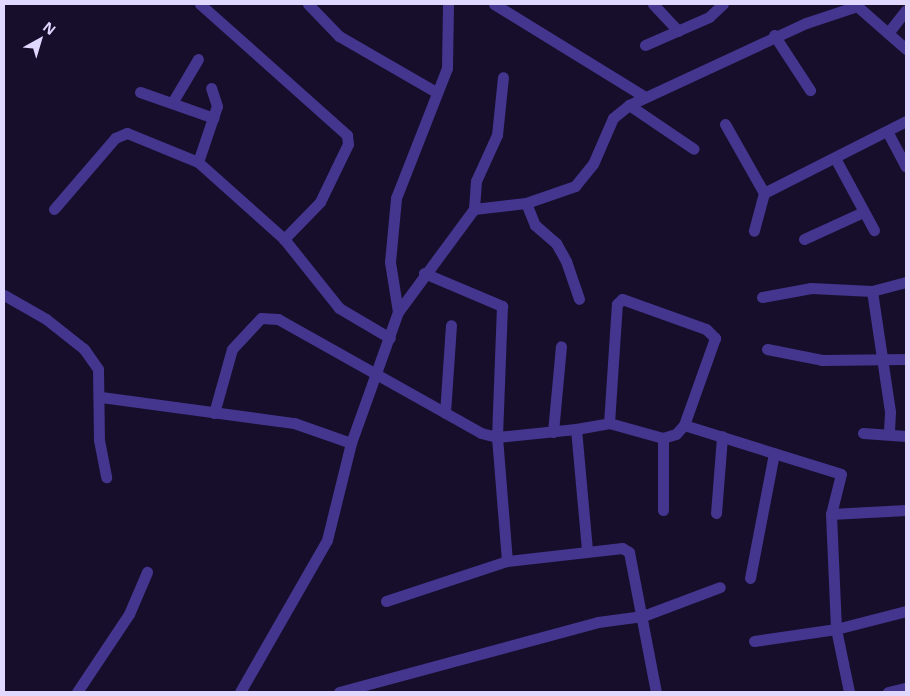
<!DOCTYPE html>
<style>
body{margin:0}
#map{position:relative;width:910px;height:696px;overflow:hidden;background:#170e2b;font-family:"Open Sans",sans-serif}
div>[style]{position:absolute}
.street>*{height:11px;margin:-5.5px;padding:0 5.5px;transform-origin:5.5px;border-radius:5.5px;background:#44358e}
span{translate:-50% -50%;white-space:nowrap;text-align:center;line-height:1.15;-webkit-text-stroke:5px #170e2b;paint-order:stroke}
.frame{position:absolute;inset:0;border:5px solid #e1d8ff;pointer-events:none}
.north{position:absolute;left:15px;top:15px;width:50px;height:50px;-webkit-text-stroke:4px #170e2b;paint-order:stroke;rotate:39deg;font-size:14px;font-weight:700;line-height:20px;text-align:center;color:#e1d8ff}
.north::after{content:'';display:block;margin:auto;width:18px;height:22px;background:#e1d8ff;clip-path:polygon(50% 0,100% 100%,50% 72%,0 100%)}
</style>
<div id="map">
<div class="street">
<i style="left:200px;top:4px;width:197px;rotate:41.7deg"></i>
<i style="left:347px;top:135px;width:9px;rotate:84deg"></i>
<i style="left:348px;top:144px;width:64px;rotate:115.8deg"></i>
<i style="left:320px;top:202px;width:52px;rotate:134.2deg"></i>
<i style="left:308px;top:4px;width:45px;rotate:45.9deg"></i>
<i style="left:339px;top:36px;width:112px;rotate:30deg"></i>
<i style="left:494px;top:4px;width:177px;rotate:31.6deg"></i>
<i style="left:653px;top:4px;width:37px;rotate:47deg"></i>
<i style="left:888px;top:33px;width:29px;rotate:-52deg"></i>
<i style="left:774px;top:35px;width:66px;rotate:56.8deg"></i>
<i style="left:645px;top:45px;width:70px;rotate:-23.6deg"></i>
<i style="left:709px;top:17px;width:19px;rotate:-43deg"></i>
<i style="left:140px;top:92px;width:78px;rotate:19.4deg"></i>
<i style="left:172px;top:103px;width:51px;rotate:-59.4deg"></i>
<i style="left:629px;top:105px;width:78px;rotate:34.1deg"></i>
<i style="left:725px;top:124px;width:79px;rotate:60.5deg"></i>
<i style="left:764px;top:193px;width:39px;rotate:105deg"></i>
<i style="left:888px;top:133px;width:38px;rotate:62deg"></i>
<i style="left:835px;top:158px;width:82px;rotate:61.6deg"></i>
<i style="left:198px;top:162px;width:59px;rotate:-71.3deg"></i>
<i style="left:217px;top:106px;width:19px;rotate:-108deg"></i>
<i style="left:764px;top:193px;width:159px;rotate:-26.9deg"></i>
<i style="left:526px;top:203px;width:24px;rotate:68deg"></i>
<i style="left:535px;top:225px;width:28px;rotate:41deg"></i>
<i style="left:556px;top:243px;width:21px;rotate:61deg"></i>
<i style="left:566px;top:261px;width:40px;rotate:71.1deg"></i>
<i style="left:54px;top:209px;width:94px;rotate:-49.3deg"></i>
<i style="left:115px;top:138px;width:13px;rotate:-23deg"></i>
<i style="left:127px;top:133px;width:77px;rotate:22.2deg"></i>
<i style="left:198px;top:162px;width:115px;rotate:41.8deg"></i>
<i style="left:284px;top:239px;width:88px;rotate:51.4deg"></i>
<i style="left:339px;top:308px;width:59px;rotate:30.5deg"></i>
<i style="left:474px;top:209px;width:28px;rotate:-86deg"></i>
<i style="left:476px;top:181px;width:51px;rotate:-65.5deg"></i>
<i style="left:497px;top:135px;width:58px;rotate:-84.1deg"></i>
<i style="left:804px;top:239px;width:65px;rotate:-24.6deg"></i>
<i style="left:424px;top:273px;width:85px;rotate:22.9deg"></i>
<i style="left:502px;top:306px;width:131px;rotate:92.2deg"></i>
<i style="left:497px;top:437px;width:124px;rotate:85.4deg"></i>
<i style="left:872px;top:291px;width:122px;rotate:81.5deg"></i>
<i style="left:890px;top:412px;width:22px;rotate:93deg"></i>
<i style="left:4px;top:295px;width:48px;rotate:29.7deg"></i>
<i style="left:46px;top:319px;width:48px;rotate:38.3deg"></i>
<i style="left:84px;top:349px;width:24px;rotate:55deg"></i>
<i style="left:98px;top:369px;width:71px;rotate:89.2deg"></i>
<i style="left:99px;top:440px;width:38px;rotate:79deg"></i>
<i style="left:762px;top:297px;width:50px;rotate:-10.4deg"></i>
<i style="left:811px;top:288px;width:61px;rotate:2.8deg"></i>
<i style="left:872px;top:291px;width:35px;rotate:-15deg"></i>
<i style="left:398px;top:312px;width:51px;rotate:-99.1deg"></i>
<i style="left:390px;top:262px;width:64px;rotate:-84.6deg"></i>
<i style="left:396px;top:198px;width:140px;rotate:-68.6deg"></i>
<i style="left:447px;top:68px;width:64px;rotate:-89.1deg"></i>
<i style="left:767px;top:349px;width:56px;rotate:11.3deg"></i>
<i style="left:822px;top:360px;width:84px;rotate:-0.7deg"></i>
<i style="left:101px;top:397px;width:195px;rotate:7.7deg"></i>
<i style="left:294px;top:423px;width:60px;rotate:19.3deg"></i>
<i style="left:214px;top:413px;width:66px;rotate:-74.3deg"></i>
<i style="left:232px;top:349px;width:42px;rotate:-46.9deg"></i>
<i style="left:261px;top:318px;width:17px;rotate:3deg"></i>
<i style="left:278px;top:319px;width:233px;rotate:29.3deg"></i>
<i style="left:481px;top:433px;width:16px;rotate:14deg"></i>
<i style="left:497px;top:437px;width:79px;rotate:-5.8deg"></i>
<i style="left:576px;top:429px;width:122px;rotate:84.8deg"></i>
<i style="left:445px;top:413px;width:88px;rotate:-86.1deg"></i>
<i style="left:609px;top:423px;width:119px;rotate:-86.2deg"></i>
<i style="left:617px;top:304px;width:7px;rotate:-45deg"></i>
<i style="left:622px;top:299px;width:89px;rotate:19.7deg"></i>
<i style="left:706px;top:329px;width:13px;rotate:45deg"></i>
<i style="left:715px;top:338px;width:92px;rotate:109.6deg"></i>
<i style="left:684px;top:425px;width:12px;rotate:132deg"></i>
<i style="left:676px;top:434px;width:14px;rotate:163deg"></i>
<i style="left:684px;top:425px;width:164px;rotate:17.3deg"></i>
<i style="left:841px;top:474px;width:41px;rotate:104deg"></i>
<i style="left:831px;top:514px;width:115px;rotate:87.5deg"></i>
<i style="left:836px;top:629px;width:64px;rotate:78.3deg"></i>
<i style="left:576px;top:429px;width:34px;rotate:-10deg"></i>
<i style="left:609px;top:423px;width:56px;rotate:15.5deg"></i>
<i style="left:663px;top:438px;width:72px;rotate:90deg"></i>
<i style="left:553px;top:432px;width:86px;rotate:-84.7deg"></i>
<i style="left:863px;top:433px;width:43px;rotate:4deg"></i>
<i style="left:716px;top:513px;width:77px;rotate:-85.5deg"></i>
<i style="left:831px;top:514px;width:75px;rotate:-3.1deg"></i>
<i style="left:750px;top:578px;width:127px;rotate:-79.1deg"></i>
<i style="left:386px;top:601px;width:127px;rotate:-18.3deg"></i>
<i style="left:507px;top:561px;width:116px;rotate:-6.4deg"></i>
<i style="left:622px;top:548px;width:8px;rotate:30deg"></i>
<i style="left:629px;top:552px;width:143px;rotate:79.1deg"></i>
<i style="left:754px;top:641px;width:83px;rotate:-8.3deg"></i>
<i style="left:836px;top:629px;width:72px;rotate:-14.4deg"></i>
<i style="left:77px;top:692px;width:94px;rotate:-56.3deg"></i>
<i style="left:129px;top:614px;width:46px;rotate:-66.8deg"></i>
<i style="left:240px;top:692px;width:175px;rotate:-60.2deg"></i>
<i style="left:327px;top:540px;width:100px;rotate:-76.1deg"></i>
<i style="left:351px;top:443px;width:139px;rotate:-70.3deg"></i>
<i style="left:398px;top:312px;width:128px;rotate:-53.6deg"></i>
<i style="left:474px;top:209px;width:52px;rotate:-6.6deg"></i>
<i style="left:526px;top:203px;width:52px;rotate:-19.1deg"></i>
<i style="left:575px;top:186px;width:28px;rotate:-51deg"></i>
<i style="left:593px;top:164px;width:50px;rotate:-66.5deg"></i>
<i style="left:613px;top:118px;width:21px;rotate:-39deg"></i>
<i style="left:629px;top:105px;width:195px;rotate:-24.9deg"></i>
<i style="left:806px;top:23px;width:54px;rotate:-18.4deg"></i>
<i style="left:857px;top:6px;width:65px;rotate:41.3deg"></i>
<i style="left:339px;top:692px;width:268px;rotate:-15.1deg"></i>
<i style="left:598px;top:622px;width:45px;rotate:-7.6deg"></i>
<i style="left:643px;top:616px;width:82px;rotate:-20.6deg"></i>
<i style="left:888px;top:692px;width:18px;rotate:-13deg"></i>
</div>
<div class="frame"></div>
<div class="north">N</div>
</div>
